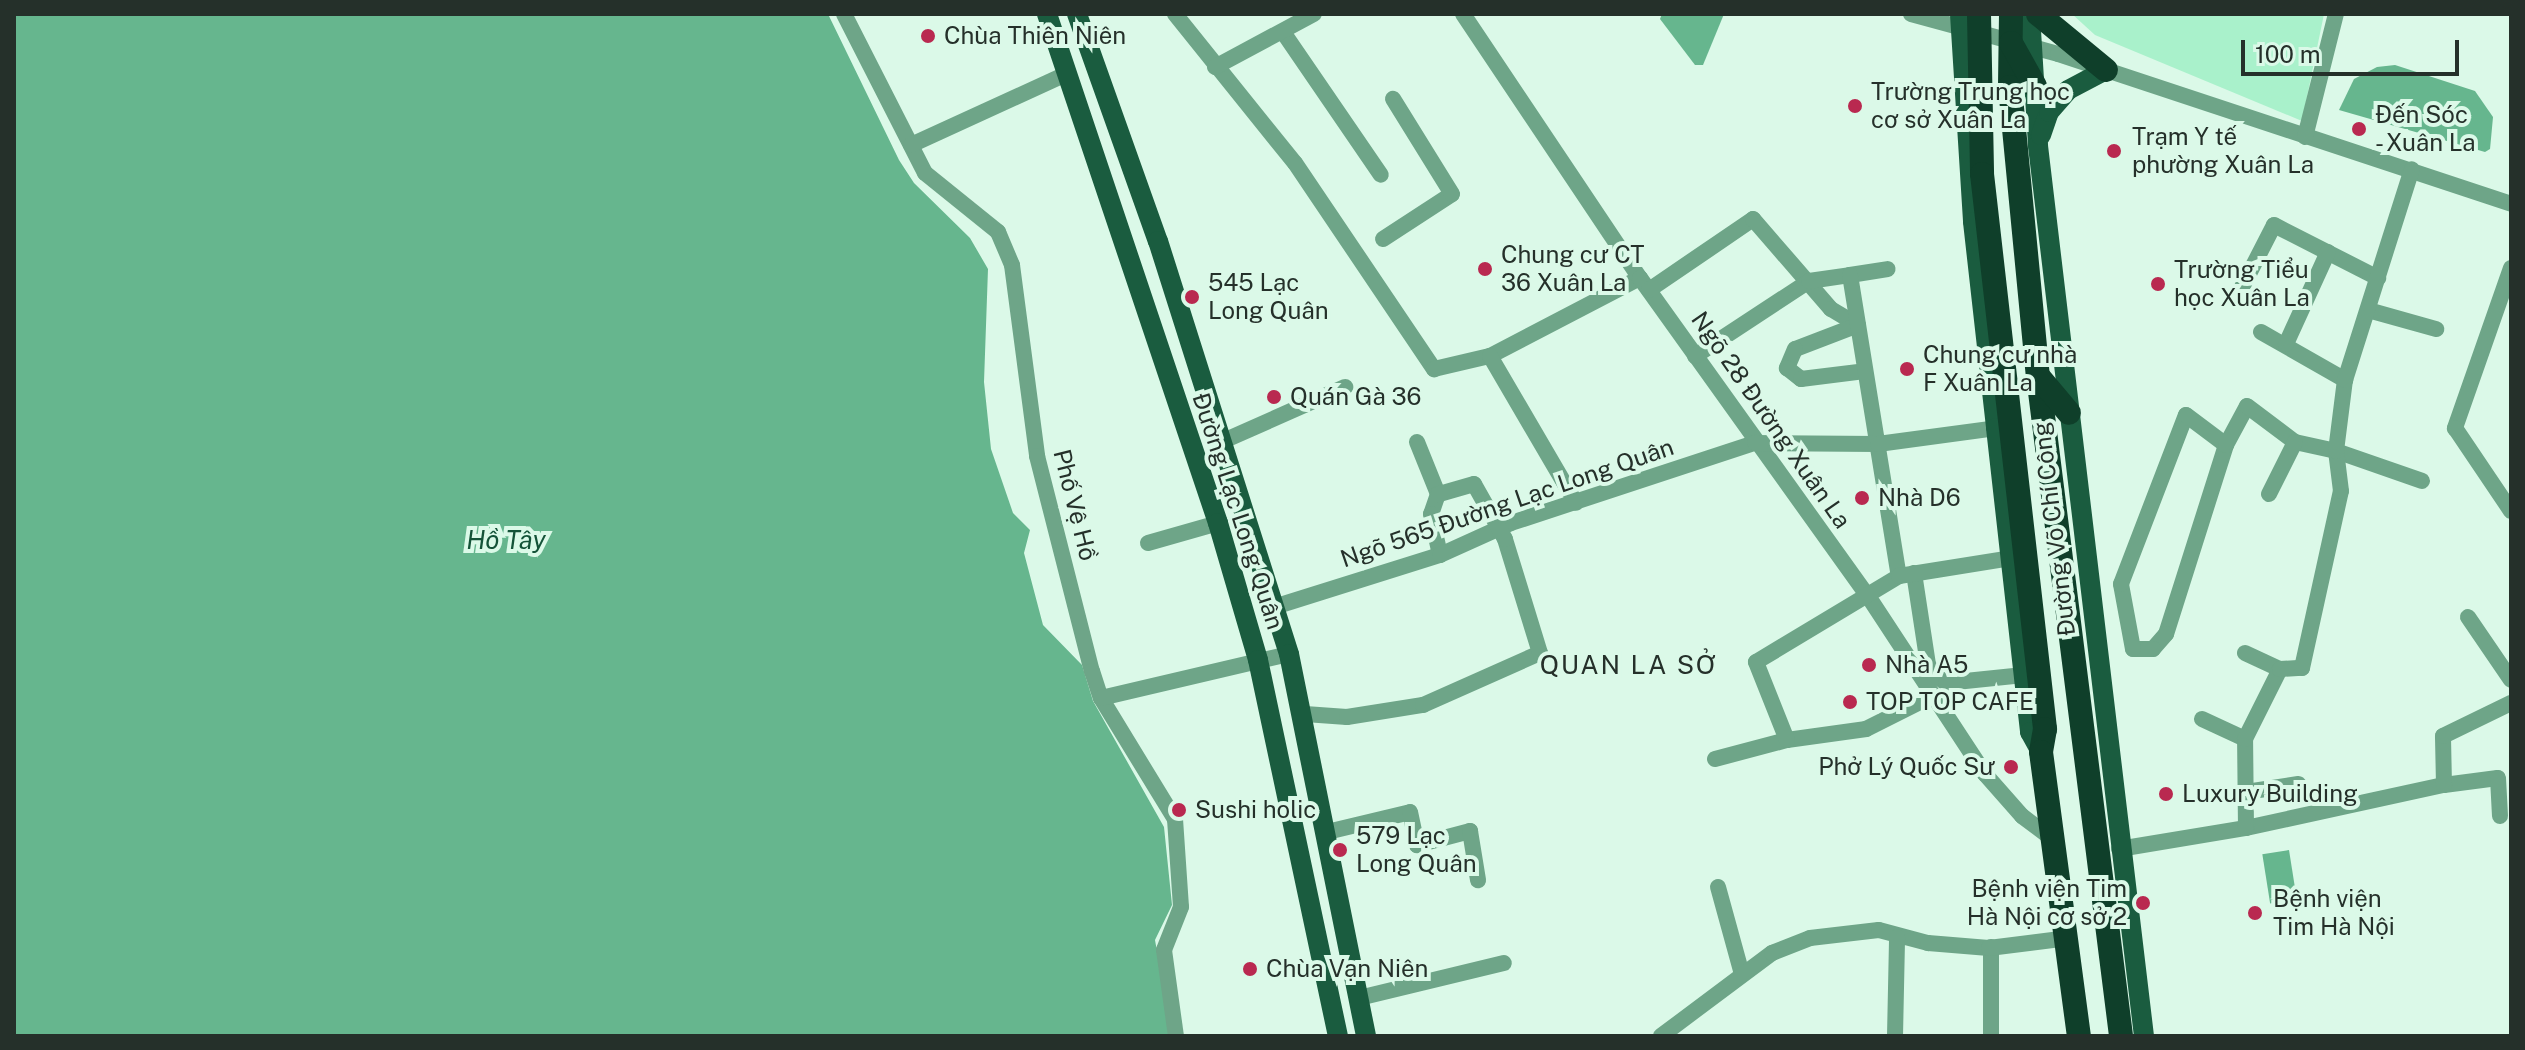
<!DOCTYPE html>
<meta charset="utf-8">
<style>
body{margin:0}
#map{position:relative;width:2525px;height:1050px;overflow:hidden;background:#dbf9e8;font-family:"Public Sans",sans-serif}
div>[style]{position:absolute}
.green>*{inset:0;background:#a9f1cb}
.water>*{inset:0;background:#66b68e;transform-origin:0 0}
.minor>*{height:16px;margin:-8px;padding:0 8px;transform-origin:8px;border-radius:8px;background:#6ea588}
.major>*{height:20px;margin:-10px;padding:0 10px;transform-origin:10px;border-radius:10px;background:#1a5c3f}
.highway>*{height:24px;margin:-12px;padding:0 12px;transform-origin:12px;border-radius:12px;background:#0f3f2a}
.dots>*{width:22px;height:22px;translate:-50% -50%;box-sizing:border-box;border:4px solid #dbf9e8;border-radius:50%}
span{translate:-50% -50%;white-space:nowrap;text-align:center;line-height:1.15;-webkit-text-stroke:8px #dbf9e8;paint-order:stroke}
.poi-label{font-size:24px;color:#25302a}
.left{translate:0 -50%;text-align:left}
.right{translate:-100% -50%;text-align:right}
.street-label{font-size:24px;color:#25302a}
.water-label{font-size:26px;color:#145338;font-style:italic}
.neighbourhood-label{font-size:26px;color:#25302a;letter-spacing:2px}
.frame{position:absolute;inset:0;border:16px solid #25302a;pointer-events:none}
.scale{position:absolute;left:2241px;top:40px;width:218px;height:36px;box-sizing:border-box;border:4px solid #25302a;border-top:0;padding-left:10px;font-size:24px;line-height:28px;white-space:nowrap;color:#25302a;-webkit-text-stroke:6px #dbf9e8;paint-order:stroke}
</style>
<div id="map">
<div class="green">
<i style="clip-path:polygon(2072px 14px,2324px 14px,2302px 121px,2095px 35px)"></i>
</div>
<div class="water">
<i style="clip-path:polygon(14px 14px,828px 14px,899px 160px,914px 183px,970px 238px,988px 269px,984px 382px,991px 449px,1013px 513px,1030px 530px,1024px 553px,1043px 625px,1082px 665px,1093px 701px,1164px 827px,1172px 905px,1155px 940px,1172px 1036px,14px 1036px)"></i>
<i style="clip-path:polygon(1662px 14px,1724px 14px,1703px 65px,1695px 65px,1660px 19px)"></i>
<i style="clip-path:polygon(2395px 65px,2475px 91px,2493px 117px,2490px 149px,2485px 152px,2339px 110px,2354px 79px,2377px 67px)"></i>
<i style="left:2289px;top:850px;width:50px;height:27px;rotate:81deg"></i>
</div>
<div class="minor">
<i style="left:844px;top:14px;width:178px;rotate:63deg"></i>
<i style="left:925px;top:173px;width:94px;rotate:38.9deg"></i>
<i style="left:998px;top:232px;width:36px;rotate:67deg"></i>
<i style="left:1012px;top:265px;width:193px;rotate:82.5deg"></i>
<i style="left:1037px;top:456px;width:222px;rotate:75.7deg"></i>
<i style="left:1092px;top:671px;width:28px;rotate:72deg"></i>
<i style="left:1101px;top:698px;width:142px;rotate:58.6deg"></i>
<i style="left:1175px;top:819px;width:88px;rotate:86.1deg"></i>
<i style="left:1181px;top:907px;width:46px;rotate:111.6deg"></i>
<i style="left:1164px;top:950px;width:87px;rotate:82.1deg"></i>
<i style="left:1175px;top:14px;width:191px;rotate:51.2deg"></i>
<i style="left:1295px;top:163px;width:249px;rotate:56deg"></i>
<i style="left:1434px;top:369px;width:57px;rotate:-13.1deg"></i>
<i style="left:1490px;top:356px;width:169px;rotate:-27.5deg"></i>
<i style="left:1463px;top:14px;width:318px;rotate:56.2deg"></i>
<i style="left:1640px;top:278px;width:391px;rotate:54.4deg"></i>
<i style="left:1868px;top:596px;width:213px;rotate:56.7deg"></i>
<i style="left:1985px;top:774px;width:56px;rotate:48.6deg"></i>
<i style="left:2022px;top:816px;width:40px;rotate:37deg"></i>
<i style="left:1911px;top:14px;width:152px;rotate:15.2deg"></i>
<i style="left:2058px;top:54px;width:477px;rotate:18.3deg"></i>
<i style="left:1283px;top:32px;width:173px;rotate:55.6deg"></i>
<i style="left:1215px;top:67px;width:112px;rotate:-28.2deg"></i>
<i style="left:2305px;top:137px;width:127px;rotate:-75.9deg"></i>
<i style="left:911px;top:145px;width:170px;rotate:-24.6deg"></i>
<i style="left:1383px;top:239px;width:82px;rotate:-33.1deg"></i>
<i style="left:1452px;top:194px;width:112px;rotate:-121.8deg"></i>
<i style="left:2511px;top:268px;width:170px;rotate:109.3deg"></i>
<i style="left:2455px;top:428px;width:100px;rotate:56deg"></i>
<i style="left:1850px;top:275px;width:38px;rotate:-9deg"></i>
<i style="left:1649px;top:290px;width:126px;rotate:-34.3deg"></i>
<i style="left:1753px;top:219px;width:119px;rotate:49.1deg"></i>
<i style="left:1831px;top:309px;width:31px;rotate:31deg"></i>
<i style="left:2236px;top:299px;width:83px;rotate:-62.8deg"></i>
<i style="left:2274px;top:225px;width:117px;rotate:27deg"></i>
<i style="left:2368px;top:310px;width:71px;rotate:15.6deg"></i>
<i style="left:1858px;top:325px;width:67px;rotate:159.1deg"></i>
<i style="left:1795px;top:349px;width:21px;rotate:113deg"></i>
<i style="left:1787px;top:368px;width:18px;rotate:38deg"></i>
<i style="left:1801px;top:379px;width:64px;rotate:-7.1deg"></i>
<i style="left:2261px;top:332px;width:97px;rotate:29.7deg"></i>
<i style="left:2286px;top:344px;width:101px;rotate:-65.5deg"></i>
<i style="left:1490px;top:356px;width:170px;rotate:59.7deg"></i>
<i style="left:1695px;top:356px;width:136px;rotate:-33.3deg"></i>
<i style="left:1809px;top:281px;width:41px;rotate:-8.3deg"></i>
<i style="left:1850px;top:275px;width:305px;rotate:80.8deg"></i>
<i style="left:1221px;top:442px;width:136px;rotate:-23.9deg"></i>
<i style="left:1417px;top:442px;width:56px;rotate:68deg"></i>
<i style="left:1438px;top:494px;width:21px;rotate:109deg"></i>
<i style="left:1431px;top:514px;width:42px;rotate:77.6deg"></i>
<i style="left:2226px;top:445px;width:198px;rotate:107.6deg"></i>
<i style="left:2166px;top:634px;width:20px;rotate:131deg"></i>
<i style="left:2153px;top:649px;width:20px;rotate:180deg"></i>
<i style="left:2133px;top:649px;width:66px;rotate:-100.5deg"></i>
<i style="left:2121px;top:584px;width:181px;rotate:-69deg"></i>
<i style="left:2186px;top:415px;width:50px;rotate:36.9deg"></i>
<i style="left:2226px;top:445px;width:44px;rotate:-61.7deg"></i>
<i style="left:2247px;top:406px;width:60px;rotate:36.9deg"></i>
<i style="left:2295px;top:442px;width:42px;rotate:12.4deg"></i>
<i style="left:2336px;top:451px;width:91px;rotate:19.2deg"></i>
<i style="left:2269px;top:494px;width:58px;rotate:-63.4deg"></i>
<i style="left:1148px;top:543px;width:73px;rotate:-15.9deg"></i>
<i style="left:1914px;top:573px;width:93px;rotate:81.3deg"></i>
<i style="left:1928px;top:665px;width:14px;rotate:54deg"></i>
<i style="left:1936px;top:676px;width:12px;rotate:35deg"></i>
<i style="left:1946px;top:683px;width:78px;rotate:-5.9deg"></i>
<i style="left:1274px;top:607px;width:174px;rotate:-17.4deg"></i>
<i style="left:1440px;top:555px;width:78px;rotate:-24.3deg"></i>
<i style="left:1511px;top:523px;width:257px;rotate:-18.2deg"></i>
<i style="left:1755px;top:443px;width:123px;rotate:0.5deg"></i>
<i style="left:1878px;top:444px;width:119px;rotate:-7.7deg"></i>
<i style="left:2468px;top:617px;width:76px;rotate:55.7deg"></i>
<i style="left:2245px;top:653px;width:38px;rotate:25deg"></i>
<i style="left:1101px;top:698px;width:193px;rotate:-13.2deg"></i>
<i style="left:1305px;top:714px;width:42px;rotate:4.1deg"></i>
<i style="left:1347px;top:717px;width:77px;rotate:-9deg"></i>
<i style="left:1423px;top:705px;width:128px;rotate:-24deg"></i>
<i style="left:1540px;top:653px;width:119px;rotate:-107.1deg"></i>
<i style="left:1505px;top:539px;width:63px;rotate:-119.4deg"></i>
<i style="left:1474px;top:484px;width:37px;rotate:164deg"></i>
<i style="left:2202px;top:719px;width:47px;rotate:24.9deg"></i>
<i style="left:1787px;top:740px;width:80px;rotate:-7.9deg"></i>
<i style="left:1866px;top:729px;width:74px;rotate:-26.6deg"></i>
<i style="left:1715px;top:759px;width:74px;rotate:-14.8deg"></i>
<i style="left:1787px;top:740px;width:84px;rotate:-111.7deg"></i>
<i style="left:1756px;top:662px;width:167px;rotate:-31deg"></i>
<i style="left:1899px;top:576px;width:113px;rotate:-9.1deg"></i>
<i style="left:2444px;top:785px;width:54px;rotate:-7.4deg"></i>
<i style="left:2498px;top:778px;width:38px;rotate:87deg"></i>
<i style="left:2246px;top:792px;width:53px;rotate:-8.7deg"></i>
<i style="left:2246px;top:828px;width:203px;rotate:-12.3deg"></i>
<i style="left:2444px;top:785px;width:49px;rotate:-91.2deg"></i>
<i style="left:2443px;top:736px;width:76px;rotate:-25.9deg"></i>
<i style="left:1327px;top:832px;width:85px;rotate:-13.5deg"></i>
<i style="left:1410px;top:812px;width:34px;rotate:78deg"></i>
<i style="left:1417px;top:845px;width:55px;rotate:-14.8deg"></i>
<i style="left:1470px;top:831px;width:50px;rotate:80.7deg"></i>
<i style="left:2119px;top:849px;width:129px;rotate:-9.4deg"></i>
<i style="left:2246px;top:828px;width:89px;rotate:-90.6deg"></i>
<i style="left:2245px;top:739px;width:78px;rotate:-63.4deg"></i>
<i style="left:2280px;top:669px;width:22px;rotate:-3deg"></i>
<i style="left:2302px;top:668px;width:181px;rotate:-77.6deg"></i>
<i style="left:2341px;top:491px;width:40px;rotate:-97.1deg"></i>
<i style="left:2336px;top:451px;width:72px;rotate:-82.8deg"></i>
<i style="left:2345px;top:380px;width:221px;rotate:-72.4deg"></i>
<i style="left:1718px;top:887px;width:90px;rotate:74.6deg"></i>
<i style="left:1991px;top:947px;width:89px;rotate:90deg"></i>
<i style="left:1359px;top:998px;width:149px;rotate:-13.6deg"></i>
<i style="left:1661px;top:1036px;width:139px;rotate:-36.8deg"></i>
<i style="left:1772px;top:953px;width:41px;rotate:-21.5deg"></i>
<i style="left:1810px;top:938px;width:69px;rotate:-6.6deg"></i>
<i style="left:1879px;top:930px;width:51px;rotate:14.9deg"></i>
<i style="left:1928px;top:943px;width:61px;rotate:4.7deg"></i>
<i style="left:1989px;top:948px;width:80px;rotate:-7.2deg"></i>
<i style="left:1895px;top:1036px;width:99px;rotate:-88.8deg"></i>
</div>
<div class="major">
<i style="left:1047px;top:14px;width:537px;rotate:71.43deg"></i>
<i style="left:1218px;top:523px;width:143px;rotate:73.7deg"></i>
<i style="left:1258px;top:660px;width:384px;rotate:78deg"></i>
<i style="left:1077px;top:14px;width:241px;rotate:70.4deg"></i>
<i style="left:1158px;top:241px;width:433px;rotate:72.4deg"></i>
<i style="left:1289px;top:654px;width:390px;rotate:78.6deg"></i>
<i style="left:1960px;top:14px;width:208px;rotate:86.4deg"></i>
<i style="left:1973px;top:222px;width:207px;rotate:83.6deg"></i>
<i style="left:1996px;top:428px;width:306px;rotate:83.6deg"></i>
<i style="left:2030px;top:732px;width:23px;rotate:61deg"></i>
<i style="left:2030px;top:14px;width:132px;rotate:86.5deg"></i>
<i style="left:2038px;top:146px;width:896px;rotate:83.21deg"></i>
<i style="left:2041px;top:135px;width:24px;rotate:-71deg"></i>
<i style="left:2049px;top:112px;width:29px;rotate:-49deg"></i>
<i style="left:2068px;top:90px;width:43px;rotate:-27.8deg"></i>
</div>
<div class="highway">
<i style="left:1979px;top:14px;width:160px;rotate:88.9deg"></i>
<i style="left:1982px;top:174px;width:559px;rotate:83.52deg"></i>
<i style="left:2045px;top:729px;width:23px;rotate:100deg"></i>
<i style="left:2041px;top:752px;width:287px;rotate:82.4deg"></i>
<i style="left:2011px;top:14px;width:73px;rotate:90.8deg"></i>
<i style="left:2010px;top:87px;width:290px;rotate:84.5deg"></i>
<i style="left:2038px;top:376px;width:665px;rotate:82.83deg"></i>
<i style="left:2038px;top:14px;width:88px;rotate:39.5deg"></i>
<i style="left:2011px;top:43px;width:49px;rotate:60.8deg"></i>
<i style="left:2038px;top:376px;width:48px;rotate:50deg"></i>
</div>
<div class="dots">
<i style="left:928px;top:36px;background:#b92950"></i>
<i style="left:1855px;top:106px;background:#b92950"></i>
<i style="left:2359px;top:129px;background:#b92950"></i>
<i style="left:2114px;top:151px;background:#b92950"></i>
<i style="left:1485px;top:269px;background:#b92950"></i>
<i style="left:2158px;top:284px;background:#b92950"></i>
<i style="left:1192px;top:297px;background:#b92950"></i>
<i style="left:1907px;top:369px;background:#b92950"></i>
<i style="left:1274px;top:397px;background:#b92950"></i>
<i style="left:1862px;top:498px;background:#b92950"></i>
<i style="left:1869px;top:665px;background:#b92950"></i>
<i style="left:1850px;top:702px;background:#b92950"></i>
<i style="left:2011px;top:767px;background:#b92950"></i>
<i style="left:2166px;top:794px;background:#b92950"></i>
<i style="left:1179px;top:810px;background:#b92950"></i>
<i style="left:1340px;top:850px;background:#b92950"></i>
<i style="left:2143px;top:903px;background:#b92950"></i>
<i style="left:2255px;top:913px;background:#b92950"></i>
<i style="left:1250px;top:969px;background:#b92950"></i>
</div>
<div class="poi-label">
<span class="left" style="left:944px;top:36px">Chùa Thiên Niên</span>
<span class="left" style="left:1871px;top:106px">Trường Trung học<br>cơ sở Xuân La</span>
<span class="left" style="left:2375px;top:129px">Đến Sóc<br>- Xuân La</span>
<span class="left" style="left:2132px;top:151px">Trạm Y tế<br>phường Xuân La</span>
<span class="left" style="left:1501px;top:269px">Chung cư CT<br>36 Xuân La</span>
<span class="left" style="left:2174px;top:284px">Trường Tiểu<br>học Xuân La</span>
<span class="left" style="left:1208px;top:297px">545 Lạc<br>Long Quân</span>
<span class="left" style="left:1923px;top:369px">Chung cư nhà<br>F Xuân La</span>
<span class="left" style="left:1290px;top:397px">Quán Gà 36</span>
<span class="left" style="left:1878px;top:498px">Nhà D6</span>
<span class="left" style="left:1885px;top:665px">Nhà A5</span>
<span class="left" style="left:1866px;top:702px">TOP TOP CAFE</span>
<span class="right" style="left:1995px;top:767px">Phở Lý Quốc Sư</span>
<span class="left" style="left:2182px;top:794px">Luxury Building</span>
<span class="left" style="left:1195px;top:810px">Sushi holic</span>
<span class="left" style="left:1356px;top:850px">579 Lạc<br>Long Quân</span>
<span class="right" style="left:2127px;top:903px">Bệnh viện Tim<br>Hà Nội cơ sở 2</span>
<span class="left" style="left:2273px;top:913px">Bệnh viện<br>Tim Hà Nội</span>
<span class="left" style="left:1266px;top:969px">Chùa Vạn Niên</span>
</div>
<div class="street-label">
<span style="left:1771px;top:420px;rotate:55deg">Ngõ 28 Đường Xuân La</span>
<span style="left:1507px;top:503px;rotate:-19deg">Ngõ 565 Đường Lạc Long Quân</span>
<span style="left:1075px;top:505px;rotate:76deg">Phố Vệ Hồ</span>
<span style="left:1238px;top:511px;rotate:72deg">Đường Lạc Long Quân</span>
<span style="left:2054px;top:529px;rotate:-97deg">Đường Võ Chí Công</span>
</div>
<div class="water-label">
<span style="left:506px;top:540px">Hồ Tây</span>
</div>
<div class="neighbourhood-label">
<span style="left:1629px;top:665px">QUAN LA SỞ</span>
</div>
<div class="frame"></div>
<div class="scale">100 m</div>
</div>
